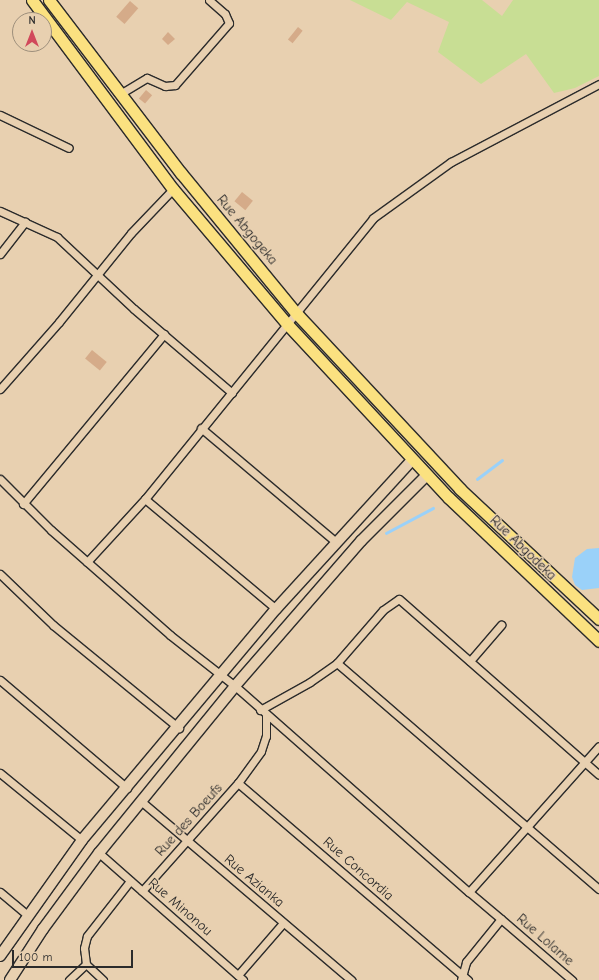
<!DOCTYPE html>
<style>
body{margin:0}
#map{position:relative;width:599px;height:980px;overflow:hidden;background:#e8d0b0;font-family:"Comic Neue",sans-serif}
div>[style]{position:absolute}
.green>*{inset:0;background:#c8de94}
.water>*{inset:0;background:#9ad1f9}
.stream>*{height:2.5px;margin:-1.25px;padding:0 1.25px;transform-origin:1.25px;border-radius:1.25px;background:#9ad1f9}
.building>*{inset:0;background:#d5ab89;transform-origin:0 0}
.roads{filter:drop-shadow(1px 0 #2b2b2b) drop-shadow(-1px 0 #2b2b2b) drop-shadow(0 1px #2b2b2b) drop-shadow(0 -1px #2b2b2b)}
.minor>*{height:7px;margin:-3.5px;padding:0 3.5px;transform-origin:3.5px;border-radius:3.5px;background:#e8d0b0}
.secondary>*{height:10px;margin:-5px;padding:0 5px;transform-origin:5px;border-radius:5px;background:#e8d0b0}
.primary>*{height:11px;margin:-5.5px;padding:0 5.5px;transform-origin:5.5px;border-radius:5.5px;background:#fbe180}
span{translate:-50% -50%;white-space:nowrap;text-align:center;line-height:1.15;-webkit-text-stroke:3px #e8d0b0;paint-order:stroke}
.street-label{font-size:14px;color:#2b2b2b}
.north{position:absolute;left:12px;top:12px;width:40px;height:40px;box-sizing:border-box;background:#e8d0b0;border:1px solid #9c8e7b;border-radius:50%;rotate:0deg;font-size:11px;font-weight:700;line-height:16px;text-align:center;color:#2b2b2b}
.north::after{content:'';display:block;margin:auto;width:14px;height:18px;background:#d1495b;clip-path:polygon(50% 0,100% 100%,50% 72%,0 100%)}
.scale{position:absolute;left:12px;top:950px;width:121px;height:18px;box-sizing:border-box;border:2px solid #2b2b2b;border-top:0;padding-left:5px;font-size:12px;line-height:14px;white-space:nowrap;color:#2b2b2b;-webkit-text-stroke:3px #e8d0b0;paint-order:stroke}
</style>
<div id="map">
<div class="green">
<i style="clip-path:polygon(350px 0,482px 0,502px 16px,513px 0,599px 0,599px 76px,575px 88px,554px 93px,526px 54px,481px 84px,438px 52px,449px 22px,407px 2px,391px 20px)"></i>
</div>
<div class="water">
<i style="clip-path:polygon(599px 548px,599px 588px,582px 590px,575px 585px,572px 577px,575px 558px,587px 549px)"></i>
</div>
<div class="stream">
<i style="left:477px;top:479px;width:31px;rotate:-37deg"></i>
<i style="left:386px;top:533px;width:53px;rotate:-28deg"></i>
</div>
<div class="building">
<i style="left:130px;top:1px;width:11px;height:21px;rotate:41deg"></i>
<i style="left:298px;top:27px;width:6px;height:16px;rotate:39deg"></i>
<i style="clip-path:polygon(168px 32px,175px 39px,168px 45px,162px 39px)"></i>
<i style="left:146px;top:90px;width:8px;height:11px;rotate:40deg"></i>
<i style="left:242px;top:192px;width:14px;height:12px;rotate:39deg"></i>
<i style="left:92px;top:350px;width:19px;height:11px;rotate:39deg"></i>
</div>
<div class="roads">
<div class="minor">
<i style="left:120px;top:94px;width:31px;rotate:-31deg"></i>
<i style="left:147px;top:78px;width:20px;rotate:24deg"></i>
<i style="left:165px;top:86px;width:10px;rotate:-6deg"></i>
<i style="left:175px;top:85px;width:82px;rotate:-48.9deg"></i>
<i style="left:229px;top:23px;width:10px;rotate:-114deg"></i>
<i style="left:225px;top:14px;width:21px;rotate:-139deg"></i>
<i style="left:0;top:115px;width:76px;rotate:25.6deg"></i>
<i style="left:0;top:211px;width:63px;rotate:24.5deg"></i>
<i style="left:57px;top:237px;width:105px;rotate:43.1deg"></i>
<i style="left:134px;top:309px;width:129px;rotate:40.6deg"></i>
<i style="left:0;top:254px;width:41px;rotate:-52deg"></i>
<i style="left:0;top:389px;width:89px;rotate:-48.6deg"></i>
<i style="left:59px;top:322px;width:114px;rotate:-51deg"></i>
<i style="left:131px;top:233px;width:61px;rotate:-46.3deg"></i>
<i style="left:201px;top:428px;width:177px;rotate:40.2deg"></i>
<i style="left:0;top:479px;width:72px;rotate:45deg"></i>
<i style="left:51px;top:530px;width:159px;rotate:41.4deg"></i>
<i style="left:170px;top:635px;width:83px;rotate:38.1deg"></i>
<i style="left:235px;top:686px;width:312px;rotate:41.4deg"></i>
<i style="left:145px;top:499px;width:171px;rotate:40deg"></i>
<i style="left:23px;top:504px;width:221px;rotate:-50.3deg"></i>
<i style="left:87px;top:562px;width:86px;rotate:-47.4deg"></i>
<i style="left:145px;top:499px;width:362px;rotate:-50.9deg"></i>
<i style="left:373px;top:218px;width:96px;rotate:-35.7deg"></i>
<i style="left:451px;top:162px;width:167px;rotate:-27.8deg"></i>
<i style="left:0;top:574px;width:74px;rotate:43.9deg"></i>
<i style="left:53px;top:625px;width:163px;rotate:39.3deg"></i>
<i style="left:470px;top:661px;width:48px;rotate:-49.3deg"></i>
<i style="left:337px;top:663px;width:346px;rotate:40.8deg"></i>
<i style="left:0;top:680px;width:167px;rotate:40.4deg"></i>
<i style="left:260px;top:710px;width:57px;rotate:-29.2deg"></i>
<i style="left:310px;top:682px;width:33px;rotate:-35deg"></i>
<i style="left:337px;top:663px;width:70px;rotate:-49deg"></i>
<i style="left:383px;top:610px;width:19px;rotate:-35deg"></i>
<i style="left:399px;top:599px;width:266px;rotate:41.3deg"></i>
<i style="left:0;top:773px;width:106px;rotate:39.3deg"></i>
<i style="left:238px;top:783px;width:303px;rotate:40.6deg"></i>
<i style="left:142px;top:802px;width:275px;rotate:40.4deg"></i>
<i style="left:99px;top:853px;width:192px;rotate:41.4deg"></i>
<i style="left:142px;top:891px;width:144px;rotate:-48.4deg"></i>
<i style="left:238px;top:783px;width:39px;rotate:-54deg"></i>
<i style="left:261px;top:751px;width:16px;rotate:-72deg"></i>
<i style="left:266px;top:736px;width:21px;rotate:-90deg"></i>
<i style="left:0;top:892px;width:35px;rotate:40deg"></i>
<i style="left:501px;top:919px;width:94px;rotate:40.7deg"></i>
<i style="left:238px;top:975px;width:69px;rotate:-49.1deg"></i>
<i style="left:69px;top:980px;width:23px;rotate:-43deg"></i>
<i style="left:103px;top:980px;width:23px;rotate:-137deg"></i>
<i style="left:86px;top:964px;width:16px;rotate:-97deg"></i>
<i style="left:84px;top:948px;width:12px;rotate:-76deg"></i>
<i style="left:87px;top:936px;width:70px;rotate:-52deg"></i>
<i style="left:461px;top:980px;width:19px;rotate:-74deg"></i>
<i style="left:466px;top:962px;width:55px;rotate:-50.9deg"></i>
<i style="left:501px;top:919px;width:42px;rotate:-139.8deg"></i>
<i style="left:469px;top:892px;width:195px;rotate:-48.3deg"></i>
</div>
<div class="secondary">
<i style="left:0;top:956px;width:142px;rotate:-54.7deg"></i>
<i style="left:82px;top:840px;width:302px;rotate:-50deg"></i>
<i style="left:276px;top:609px;width:202px;rotate:-47.6deg"></i>
<i style="left:10px;top:980px;width:61px;rotate:-57.1deg"></i>
<i style="left:43px;top:929px;width:94px;rotate:-53.6deg"></i>
<i style="left:99px;top:853px;width:215px;rotate:-50.8deg"></i>
<i style="left:235px;top:686px;width:192px;rotate:-49deg"></i>
<i style="left:361px;top:541px;width:93px;rotate:-45deg"></i>
</div>
<div class="primary">
<i style="left:32px;top:0;width:236px;rotate:53.3deg"></i>
<i style="left:173px;top:189px;width:178px;rotate:49.8deg"></i>
<i style="left:288px;top:325px;width:236px;rotate:47.1deg"></i>
<i style="left:449px;top:498px;width:207px;rotate:43.6deg"></i>
<i style="left:49px;top:0;width:218px;rotate:52.7deg"></i>
<i style="left:181px;top:173px;width:183px;rotate:50.6deg"></i>
<i style="left:297px;top:314px;width:239px;rotate:47deg"></i>
<i style="left:460px;top:489px;width:190px;rotate:43.1deg"></i>
</div>
</div>
<div class="street-label">
<span style="left:247px;top:230px;rotate:50deg">Rue Abgogeka</span>
<span style="left:523px;top:548px;rotate:44deg">Rue Abgodeka</span>
<span style="left:189px;top:820px;rotate:-48deg">Rue des Boeufs</span>
<span style="left:358px;top:869px;rotate:41deg">Rue Concordia</span>
<span style="left:254px;top:881px;rotate:40deg">Rue Azianka</span>
<span style="left:180px;top:907px;rotate:41deg">Rue Minonou</span>
<span style="left:545px;top:940px;rotate:41deg">Rue Lolame</span>
</div>
<div class="north">N</div>
<div class="scale">100 m</div>
</div>
